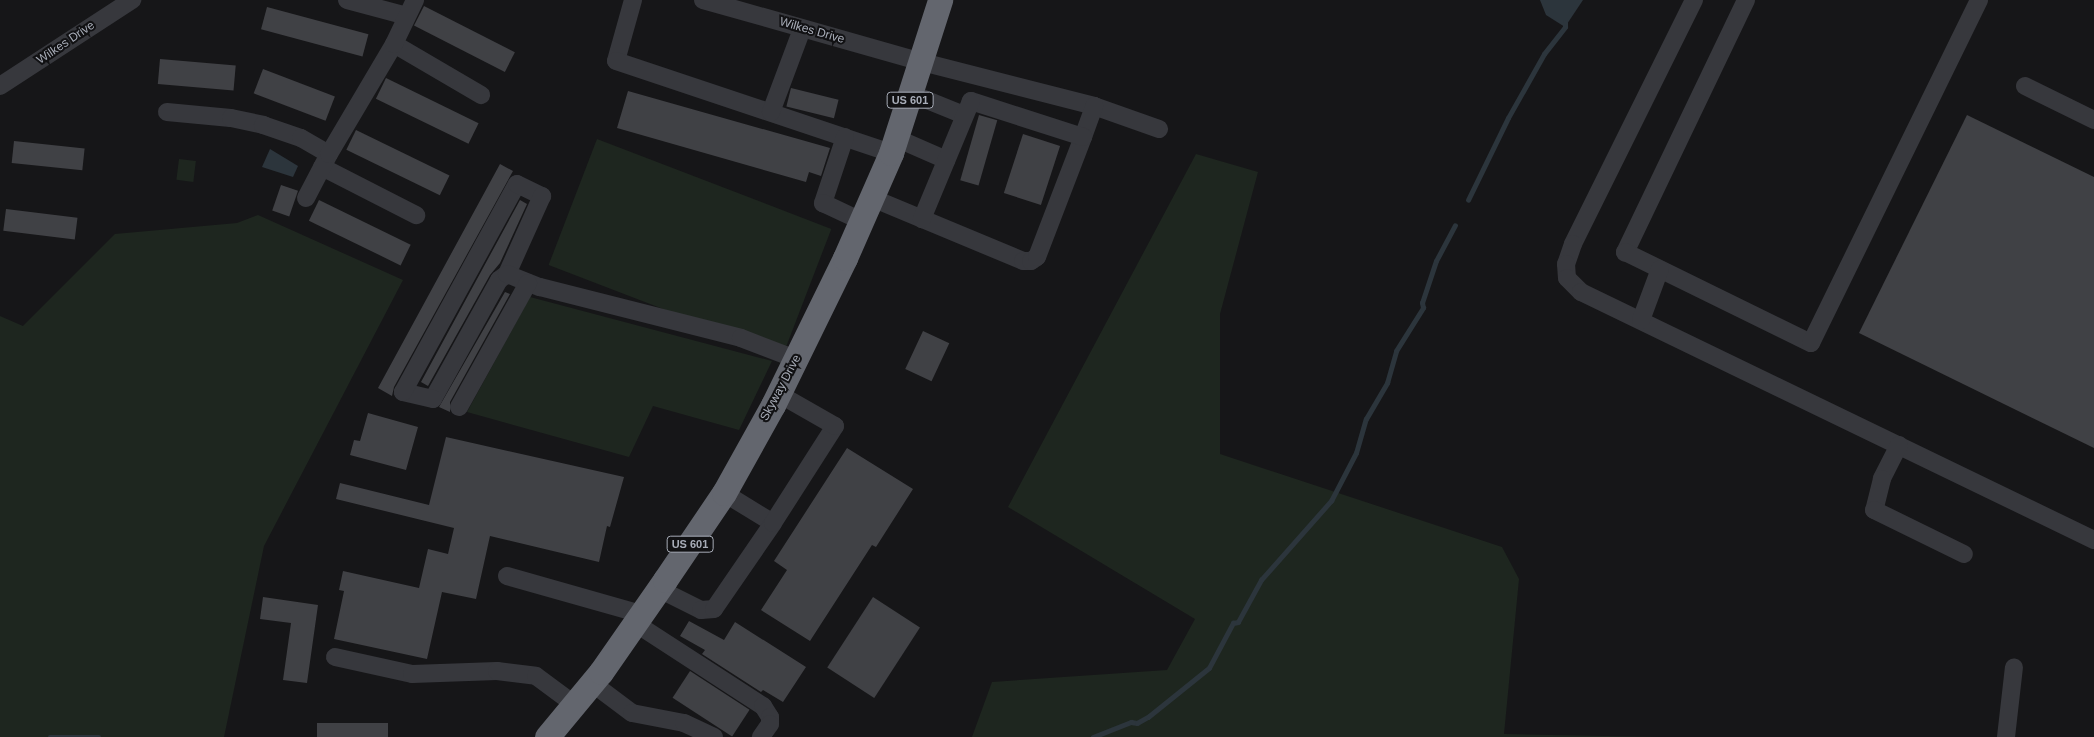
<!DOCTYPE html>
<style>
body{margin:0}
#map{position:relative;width:2094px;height:737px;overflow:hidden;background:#161618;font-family:Helvetica,sans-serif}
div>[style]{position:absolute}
.green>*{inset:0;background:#1e261f;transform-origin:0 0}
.water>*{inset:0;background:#2c353c}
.stream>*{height:4.5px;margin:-2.25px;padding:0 2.25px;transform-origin:2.25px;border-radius:2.25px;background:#2c353c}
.building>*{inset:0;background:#404145;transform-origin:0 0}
.minor>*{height:18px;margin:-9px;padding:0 9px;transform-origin:9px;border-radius:9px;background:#37383d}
.highway>*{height:25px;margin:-12.5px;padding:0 12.5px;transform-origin:12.5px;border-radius:12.5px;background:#63666e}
span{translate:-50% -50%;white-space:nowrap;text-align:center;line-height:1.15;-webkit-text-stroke:4px #111113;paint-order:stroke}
.shield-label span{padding:1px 4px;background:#111113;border:1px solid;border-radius:4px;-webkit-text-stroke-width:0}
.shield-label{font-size:11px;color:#a8adb8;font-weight:700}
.street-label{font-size:12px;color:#a8adb8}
</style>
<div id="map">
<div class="green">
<i style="left:597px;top:139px;width:251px;height:135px;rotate:21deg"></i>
<i style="clip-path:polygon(1196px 154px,1258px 172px,1220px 314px,1220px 454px,1502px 547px,1519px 579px,1504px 734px,1662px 737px,972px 737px,992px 682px,1167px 670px,1195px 619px,1008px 507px)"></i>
<i style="left:179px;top:159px;width:17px;height:21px;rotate:7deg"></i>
<i style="clip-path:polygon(258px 215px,403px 280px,264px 546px,224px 737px,0 737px,0 316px,23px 326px,115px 234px,237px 223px)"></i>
<i style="clip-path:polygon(530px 297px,772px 361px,739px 430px,653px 406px,629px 457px,467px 412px)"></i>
</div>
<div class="water">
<i style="clip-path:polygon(1540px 0,1583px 0,1565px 27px,1546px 15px)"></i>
<i style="clip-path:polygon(270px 149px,298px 166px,293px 177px,262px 167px)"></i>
</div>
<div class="stream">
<i style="left:1468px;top:200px;width:91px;rotate:-64deg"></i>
<i style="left:1508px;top:118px;width:73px;rotate:-60.6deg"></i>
<i style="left:1544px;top:54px;width:34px;rotate:-52deg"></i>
<i style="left:1565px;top:27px;width:4px;rotate:-90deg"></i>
<i style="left:50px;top:737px;width:49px"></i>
<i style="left:1093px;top:737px;width:41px;rotate:-21.5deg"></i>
<i style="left:1131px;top:722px;width:6px;rotate:9deg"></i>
<i style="left:1137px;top:723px;width:13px;rotate:-29deg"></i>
<i style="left:1148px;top:717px;width:78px;rotate:-38.8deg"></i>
<i style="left:1209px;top:668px;width:51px;rotate:-61.9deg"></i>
<i style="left:1233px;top:623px;width:5px;rotate:-11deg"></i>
<i style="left:1238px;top:622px;width:48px;rotate:-61.3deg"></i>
<i style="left:1261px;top:580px;width:106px;rotate:-48.5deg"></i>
<i style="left:1331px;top:501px;width:54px;rotate:-62.5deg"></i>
<i style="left:1356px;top:453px;width:35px;rotate:-74deg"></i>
<i style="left:1366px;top:419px;width:42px;rotate:-59.7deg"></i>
<i style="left:1387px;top:383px;width:33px;rotate:-74deg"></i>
<i style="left:1396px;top:351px;width:51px;rotate:-57.9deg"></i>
<i style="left:1423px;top:308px;width:5px;rotate:-101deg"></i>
<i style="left:1422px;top:303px;width:44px;rotate:-71.6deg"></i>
<i style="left:1436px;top:261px;width:40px;rotate:-62deg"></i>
</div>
<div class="building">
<i style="left:424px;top:6px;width:102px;height:22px;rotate:27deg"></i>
<i style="left:267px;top:7px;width:105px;height:23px;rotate:15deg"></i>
<i style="left:160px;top:59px;width:76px;height:25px;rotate:5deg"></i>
<i style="left:263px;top:69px;width:77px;height:26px;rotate:21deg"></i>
<i style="left:386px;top:78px;width:103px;height:23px;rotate:26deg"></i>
<i style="left:791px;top:88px;width:49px;height:19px;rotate:14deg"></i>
<i style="clip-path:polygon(628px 91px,830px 148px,821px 176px,809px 172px,806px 182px,617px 128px)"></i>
<i style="left:979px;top:115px;width:19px;height:68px;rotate:16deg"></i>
<i style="clip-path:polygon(1967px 115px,2094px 177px,2094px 448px,1859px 333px)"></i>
<i style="left:356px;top:130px;width:104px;height:22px;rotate:26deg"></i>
<i style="left:1023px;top:134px;width:39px;height:62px;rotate:18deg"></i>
<i style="left:14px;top:141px;width:71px;height:22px;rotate:6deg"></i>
<i style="clip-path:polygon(500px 164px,513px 171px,394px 387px,392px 396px,378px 388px)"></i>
<i style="left:281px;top:185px;width:18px;height:27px;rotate:19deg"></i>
<i style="left:319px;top:200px;width:102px;height:23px;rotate:26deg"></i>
<i style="clip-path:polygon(520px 200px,527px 204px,500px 263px,490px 275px,428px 386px,421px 382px)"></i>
<i style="left:6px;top:209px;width:72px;height:22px;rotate:7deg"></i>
<i style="clip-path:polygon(505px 292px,510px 294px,450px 402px,450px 412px,439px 407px)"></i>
<i style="left:923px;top:331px;width:29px;height:42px;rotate:25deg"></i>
<i style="clip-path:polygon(368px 413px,418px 427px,406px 470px,350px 455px,354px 440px,360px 441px)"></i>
<i style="clip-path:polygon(446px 437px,624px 477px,610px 527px,607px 526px,599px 562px,490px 536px,476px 599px,442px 592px,427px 659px,334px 639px,344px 591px,339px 590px,343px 571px,419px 588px,428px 549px,448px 554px,454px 528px,336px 499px,340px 483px,429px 505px)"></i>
<i style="clip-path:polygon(847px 448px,913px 489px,876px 547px,872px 545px,810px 641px,761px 610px,787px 570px,774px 561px)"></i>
<i style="clip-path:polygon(263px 597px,318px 605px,307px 683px,283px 680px,291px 623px,260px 619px)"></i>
<i style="left:873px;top:597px;width:56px;height:84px;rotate:33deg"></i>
<i style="clip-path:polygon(689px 621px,724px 640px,735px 622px,806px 667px,783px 702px,763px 690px,761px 692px,702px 654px,705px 650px,680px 636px)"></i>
<i style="left:690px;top:671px;width:71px;height:32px;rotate:33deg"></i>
<i style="left:317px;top:723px;width:71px;height:14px"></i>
</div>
<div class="minor">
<i style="left:347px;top:0;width:62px;rotate:14.9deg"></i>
<i style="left:633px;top:0;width:63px;rotate:105.6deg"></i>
<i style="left:616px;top:61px;width:290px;rotate:18.5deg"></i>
<i style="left:703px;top:0;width:228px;rotate:15.8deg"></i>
<i style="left:922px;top:62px;width:178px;rotate:14.3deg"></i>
<i style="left:1094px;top:106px;width:69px;rotate:19.5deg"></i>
<i style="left:1694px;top:0;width:272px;rotate:116.4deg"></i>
<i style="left:1573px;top:244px;width:21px;rotate:109deg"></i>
<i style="left:1566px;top:264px;width:14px;rotate:86deg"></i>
<i style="left:1567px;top:278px;width:20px;rotate:45deg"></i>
<i style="left:1581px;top:292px;width:570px;rotate:25.8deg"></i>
<i style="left:1746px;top:0;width:280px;rotate:115.6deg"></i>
<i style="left:1625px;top:252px;width:207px;rotate:26.1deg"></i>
<i style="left:1811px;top:343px;width:382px;rotate:-63.9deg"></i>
<i style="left:394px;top:44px;width:101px;rotate:30.4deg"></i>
<i style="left:0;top:86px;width:158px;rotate:-33.1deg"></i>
<i style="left:2025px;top:86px;width:77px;rotate:26.2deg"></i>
<i style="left:912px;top:94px;width:56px;rotate:22deg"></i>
<i style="left:167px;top:112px;width:64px;rotate:5.4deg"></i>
<i style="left:231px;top:118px;width:33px;rotate:12deg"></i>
<i style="left:263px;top:125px;width:40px;rotate:18.9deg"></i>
<i style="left:301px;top:138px;width:32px;rotate:30deg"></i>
<i style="left:771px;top:112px;width:89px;rotate:-69.5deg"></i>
<i style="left:845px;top:137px;width:70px;rotate:108.4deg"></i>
<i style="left:823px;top:203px;width:42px;rotate:25.3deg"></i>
<i style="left:1083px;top:137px;width:33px;rotate:-70deg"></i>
<i style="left:896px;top:138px;width:55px;rotate:23.7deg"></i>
<i style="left:322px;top:167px;width:106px;rotate:27.1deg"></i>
<i style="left:306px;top:198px;width:50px;rotate:-62.4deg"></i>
<i style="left:329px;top:154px;width:128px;rotate:-59.4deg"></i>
<i style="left:394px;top:44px;width:49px;rotate:-64.5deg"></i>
<i style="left:872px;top:198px;width:164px;rotate:22.6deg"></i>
<i style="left:1023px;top:261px;width:8px"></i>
<i style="left:1031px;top:261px;width:7px;rotate:-34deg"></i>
<i style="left:1037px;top:257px;width:129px;rotate:-69deg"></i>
<i style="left:1083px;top:137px;width:118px;rotate:-162.2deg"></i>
<i style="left:971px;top:101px;width:128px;rotate:112.6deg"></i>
<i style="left:507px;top:274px;width:10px;rotate:143deg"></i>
<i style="left:499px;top:280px;width:136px;rotate:119deg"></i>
<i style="left:433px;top:399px;width:31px;rotate:-167deg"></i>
<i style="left:403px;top:392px;width:237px;rotate:-61.3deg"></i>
<i style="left:517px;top:184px;width:28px;rotate:26deg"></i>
<i style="left:542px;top:196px;width:85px;rotate:114.2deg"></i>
<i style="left:507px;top:274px;width:35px;rotate:22deg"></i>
<i style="left:540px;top:287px;width:207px;rotate:14.2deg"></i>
<i style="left:741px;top:338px;width:59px;rotate:20.9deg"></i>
<i style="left:1641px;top:320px;width:54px;rotate:-69.6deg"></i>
<i style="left:459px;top:407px;width:142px;rotate:-60.9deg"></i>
<i style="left:1899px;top:445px;width:38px;rotate:117deg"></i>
<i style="left:1882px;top:479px;width:32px;rotate:104deg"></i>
<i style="left:1874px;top:510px;width:100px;rotate:26.1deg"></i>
<i style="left:724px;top:493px;width:57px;rotate:31.5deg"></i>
<i style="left:507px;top:576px;width:139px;rotate:15.8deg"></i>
<i style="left:659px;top:589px;width:47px;rotate:26.6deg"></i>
<i style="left:701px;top:610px;width:13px;rotate:-4deg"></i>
<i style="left:714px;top:609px;width:104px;rotate:-55.5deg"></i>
<i style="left:773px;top:523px;width:115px;rotate:-57.4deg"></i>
<i style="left:835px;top:426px;width:64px;rotate:-150.3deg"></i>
<i style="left:635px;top:623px;width:153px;rotate:33deg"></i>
<i style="left:763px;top:706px;width:13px;rotate:58deg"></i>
<i style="left:770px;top:717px;width:7px;rotate:90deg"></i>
<i style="left:770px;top:724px;width:16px;rotate:125deg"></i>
<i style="left:335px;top:657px;width:79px;rotate:12.4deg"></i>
<i style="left:412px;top:674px;width:85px;rotate:-2deg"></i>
<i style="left:497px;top:671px;width:39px;rotate:7deg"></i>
<i style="left:536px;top:676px;width:47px;rotate:36.4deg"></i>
<i style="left:592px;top:683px;width:50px;rotate:36.9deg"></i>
<i style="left:632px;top:713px;width:53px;rotate:10.9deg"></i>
<i style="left:684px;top:723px;width:33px;rotate:25deg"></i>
<i style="left:2006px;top:737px;width:70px;rotate:-83.5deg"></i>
</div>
<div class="highway">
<i style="left:547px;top:737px;width:85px;rotate:-50.3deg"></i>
<i style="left:601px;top:672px;width:112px;rotate:-55.2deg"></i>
<i style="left:665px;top:580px;width:105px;rotate:-55.9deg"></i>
<i style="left:724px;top:493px;width:101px;rotate:-60.9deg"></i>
<i style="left:773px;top:405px;width:164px;rotate:-63.9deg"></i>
<i style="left:845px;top:258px;width:115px;rotate:-66.3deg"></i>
<i style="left:891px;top:153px;width:161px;rotate:-72.2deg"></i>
</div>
<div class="shield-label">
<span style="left:910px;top:100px">US 601</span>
<span style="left:690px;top:544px">US 601</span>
</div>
<div class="street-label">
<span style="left:812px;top:31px;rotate:16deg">Wilkes Drive</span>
<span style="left:66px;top:43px;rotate:-34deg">Wilkes Drive</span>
<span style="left:781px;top:388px;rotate:-62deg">Skyway Drive</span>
</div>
</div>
